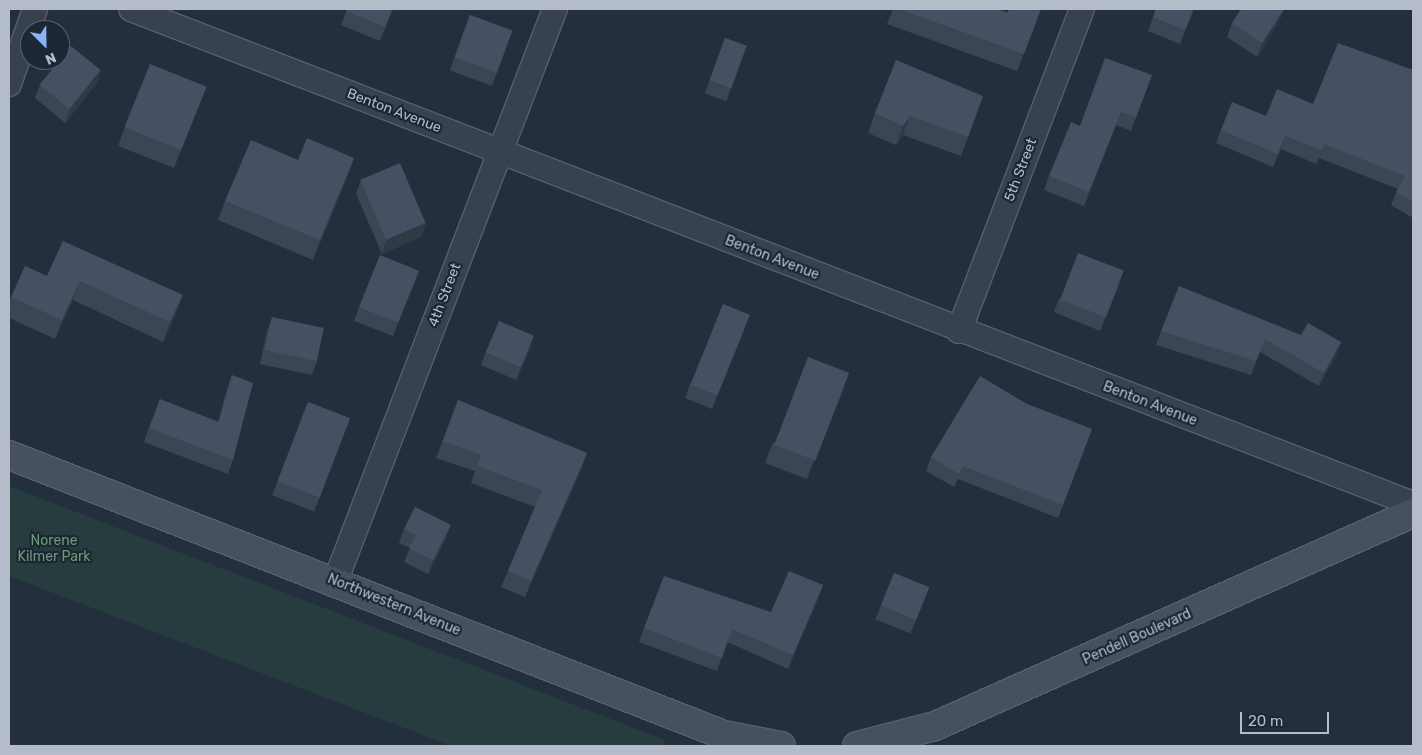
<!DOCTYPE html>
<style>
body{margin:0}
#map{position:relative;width:1422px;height:755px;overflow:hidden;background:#242f3e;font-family:Rubik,sans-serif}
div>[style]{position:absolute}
.green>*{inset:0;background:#263c3f}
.roads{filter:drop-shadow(1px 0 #565f6c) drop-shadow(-1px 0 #565f6c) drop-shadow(0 1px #565f6c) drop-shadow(0 -1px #565f6c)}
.street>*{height:24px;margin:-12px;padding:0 12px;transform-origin:12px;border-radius:12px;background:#38414e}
.secondary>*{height:28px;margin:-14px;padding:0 14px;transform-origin:14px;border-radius:14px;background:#465061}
.wall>*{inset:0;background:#3b4654;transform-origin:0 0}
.shaded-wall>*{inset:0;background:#303945}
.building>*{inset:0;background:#455162;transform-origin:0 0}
span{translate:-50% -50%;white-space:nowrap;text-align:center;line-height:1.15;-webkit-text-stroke:4.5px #1d2633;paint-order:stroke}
.street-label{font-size:14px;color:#b4bcc9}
.park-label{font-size:14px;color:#6b9a76}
.frame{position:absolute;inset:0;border:10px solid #b4bcc9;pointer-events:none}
.north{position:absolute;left:20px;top:20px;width:50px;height:50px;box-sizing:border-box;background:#1d2633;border:1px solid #59626f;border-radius:50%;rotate:157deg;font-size:14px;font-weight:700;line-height:20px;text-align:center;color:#b4bcc9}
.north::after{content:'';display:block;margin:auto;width:18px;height:22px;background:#8ab4f8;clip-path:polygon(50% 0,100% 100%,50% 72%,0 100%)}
.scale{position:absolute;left:1240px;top:712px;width:89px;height:22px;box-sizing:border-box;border:2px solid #b4bcc9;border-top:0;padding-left:6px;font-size:15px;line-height:18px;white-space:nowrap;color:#b4bcc9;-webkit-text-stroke:4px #1d2633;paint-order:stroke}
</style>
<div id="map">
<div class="green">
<i style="clip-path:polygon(9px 486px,665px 740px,663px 746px,451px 746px,9px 576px)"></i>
</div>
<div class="roads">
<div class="street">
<i style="left:131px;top:9px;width:1374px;rotate:21.11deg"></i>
<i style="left:9px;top:84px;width:79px;rotate:-70.9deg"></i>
<i style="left:959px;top:331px;width:345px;rotate:-69.1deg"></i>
<i style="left:335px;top:582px;width:614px;rotate:-69deg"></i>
</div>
<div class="secondary">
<i style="left:9px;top:455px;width:768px;rotate:21.39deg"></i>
<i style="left:724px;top:735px;width:58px;rotate:10.9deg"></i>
<i style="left:857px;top:746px;width:81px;rotate:-14.4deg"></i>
<i style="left:935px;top:726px;width:523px;rotate:-24.02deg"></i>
</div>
</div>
<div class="wall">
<i style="clip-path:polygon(347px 9px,393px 9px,380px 41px,341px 25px)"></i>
<i style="clip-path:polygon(893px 9px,997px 9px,1007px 12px,1041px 9px,1017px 71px,887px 24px)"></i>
<i style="clip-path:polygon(1156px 9px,1194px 9px,1180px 44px,1148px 31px)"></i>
<i style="clip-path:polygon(1284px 9px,1279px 22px,1257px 57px,1227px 37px,1232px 23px)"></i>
<i style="left:470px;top:15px;width:45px;height:59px;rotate:20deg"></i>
<i style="left:725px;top:38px;width:23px;height:59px;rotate:20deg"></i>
<i style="clip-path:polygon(1413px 70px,1413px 218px,1391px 205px,1398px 189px,1319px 158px,1316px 164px,1281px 149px,1273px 167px,1216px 143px,1221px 130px,1266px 116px,1313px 104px)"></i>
<i style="clip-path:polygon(1152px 75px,1131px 131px,1116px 125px,1084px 206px,1044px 190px,1049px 176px,1080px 126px)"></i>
<i style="clip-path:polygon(97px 83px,65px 123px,35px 98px,40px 85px)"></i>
<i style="clip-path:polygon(206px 87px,174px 168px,118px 146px,125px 127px)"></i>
<i style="clip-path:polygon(983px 96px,961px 156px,903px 135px,896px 145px,868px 133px,875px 113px)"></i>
<i style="clip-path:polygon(354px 158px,347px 178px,313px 260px,218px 220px,225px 201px,298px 160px)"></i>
<i style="clip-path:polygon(361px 180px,426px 223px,421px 237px,382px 254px,356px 194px)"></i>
<i style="clip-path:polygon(63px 241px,176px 314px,163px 342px,73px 300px,55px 339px,9px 318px,9px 304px,11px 297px,47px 276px)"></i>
<i style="clip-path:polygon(419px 271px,393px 336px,354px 321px,359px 307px)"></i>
<i style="clip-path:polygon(1119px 285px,1100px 331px,1054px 312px,1059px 299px)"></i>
<i style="clip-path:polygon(272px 317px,317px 361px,312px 375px,260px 364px,267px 331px)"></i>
<i style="clip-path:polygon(745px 328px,712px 409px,685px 398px,690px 384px)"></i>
<i style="clip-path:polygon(1161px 331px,1301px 335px,1341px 342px,1336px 356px,1319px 386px,1260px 352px,1251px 375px,1156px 345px)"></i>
<i style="clip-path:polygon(530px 350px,516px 380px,481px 365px,486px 352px)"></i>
<i style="clip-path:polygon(232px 375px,233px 460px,228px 474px,144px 442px,149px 428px,218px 422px,227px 389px)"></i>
<i style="clip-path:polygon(842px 393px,807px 479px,765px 463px,772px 444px)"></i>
<i style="clip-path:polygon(458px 400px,587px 453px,581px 470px,525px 597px,501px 587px,508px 571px,535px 507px,471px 483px,475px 471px,436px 458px)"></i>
<i style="left:308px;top:402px;width:45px;height:100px;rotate:21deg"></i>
<i style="clip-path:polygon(1027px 404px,1092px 429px,1058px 518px,958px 479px,954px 487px,926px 471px,931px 457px)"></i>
<i style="clip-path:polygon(404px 529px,446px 538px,428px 574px,404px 562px,410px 548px,399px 543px)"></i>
<i style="left:894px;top:573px;width:38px;height:50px;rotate:22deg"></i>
<i style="clip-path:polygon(823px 585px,818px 599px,788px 669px,727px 642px,717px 671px,639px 642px,644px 628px,771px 612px)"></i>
</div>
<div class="shaded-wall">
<i style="clip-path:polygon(1284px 9px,1279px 22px,1257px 57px,1262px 43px)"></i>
<i style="clip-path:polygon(101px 70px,97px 83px,65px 123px,70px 109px)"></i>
<i style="clip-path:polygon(206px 87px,199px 106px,174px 168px,181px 149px)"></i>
<i style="clip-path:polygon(1121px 112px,1116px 125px,1084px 206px,1089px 192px)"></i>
<i style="clip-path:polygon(910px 116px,903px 135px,896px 145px,903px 126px)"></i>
<i style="clip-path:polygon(1285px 136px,1281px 149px,1273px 167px,1278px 154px)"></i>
<i style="clip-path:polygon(354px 158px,347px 178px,313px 260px,320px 240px)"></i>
<i style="clip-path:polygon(426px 223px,421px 237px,382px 254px,386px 240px)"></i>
<i style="clip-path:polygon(419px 271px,414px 285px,393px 336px,398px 322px)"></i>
<i style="clip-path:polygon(1124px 271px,1119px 285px,1100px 331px,1105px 317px)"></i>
<i style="clip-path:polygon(80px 281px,73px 300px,55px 339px,62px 320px)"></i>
<i style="clip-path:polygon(183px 295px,176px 314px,163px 342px,170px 322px)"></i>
<i style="clip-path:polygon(750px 315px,745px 328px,712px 409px,717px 395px)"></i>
<i style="clip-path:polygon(534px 336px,530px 350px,516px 380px,521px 367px)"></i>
<i style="clip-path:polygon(1341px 342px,1336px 356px,1319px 386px,1324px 373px)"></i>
<i style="clip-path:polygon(849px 373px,842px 393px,807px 479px,814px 460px)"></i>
<i style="clip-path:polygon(587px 453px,581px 470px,525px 597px,531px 581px)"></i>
<i style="clip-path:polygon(451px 525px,446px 538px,428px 574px,433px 560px)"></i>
<i style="clip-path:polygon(823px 585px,818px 599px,788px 669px,793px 655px)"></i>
</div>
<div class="building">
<i style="clip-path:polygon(347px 9px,392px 9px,385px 27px,346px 11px)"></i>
<i style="clip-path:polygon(899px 9px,997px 9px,1007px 13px,1009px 9px,1041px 9px,1024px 54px)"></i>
<i style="clip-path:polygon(1156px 9px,1193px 9px,1185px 30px,1153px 17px)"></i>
<i style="clip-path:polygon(1241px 9px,1284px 9px,1262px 43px,1232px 23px)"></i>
<i style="left:470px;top:15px;width:45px;height:45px;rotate:20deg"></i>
<i style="left:725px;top:38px;width:23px;height:45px;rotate:20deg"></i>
<i style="clip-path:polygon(1338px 43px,1413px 70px,1413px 202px,1396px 192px,1405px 176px,1324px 144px,1321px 150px,1285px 136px,1278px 154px,1221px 130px,1232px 102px,1266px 116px,1277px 89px,1313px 104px)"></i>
<i style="left:71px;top:46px;width:38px;height:50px;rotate:39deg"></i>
<i style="clip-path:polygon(1105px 58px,1152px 75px,1136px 117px,1121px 112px,1089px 192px,1049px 176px,1071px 122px,1080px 126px)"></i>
<i style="clip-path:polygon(896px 60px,983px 96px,968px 137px,910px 116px,903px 126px,875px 113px)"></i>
<i style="left:150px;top:64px;width:61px;height:68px;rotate:22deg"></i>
<i style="clip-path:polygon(307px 138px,354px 158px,320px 240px,225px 201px,251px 140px,298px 160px)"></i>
<i style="left:400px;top:163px;width:65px;height:43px;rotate:67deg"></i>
<i style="clip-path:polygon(63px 241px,183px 295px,170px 322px,80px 281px,62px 320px,11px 297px,25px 266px,47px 276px)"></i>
<i style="left:1078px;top:253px;width:49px;height:50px;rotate:21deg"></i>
<i style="left:380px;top:255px;width:42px;height:56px;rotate:22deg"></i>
<i style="clip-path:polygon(1179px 286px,1301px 335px,1308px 323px,1341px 342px,1324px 373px,1265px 339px,1256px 361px,1161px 331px)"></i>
<i style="left:723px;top:304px;width:29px;height:87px;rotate:22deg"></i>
<i style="left:272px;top:317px;width:53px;height:34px;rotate:12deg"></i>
<i style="left:499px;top:321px;width:38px;height:34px;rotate:23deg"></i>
<i style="left:808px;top:357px;width:44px;height:94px;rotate:21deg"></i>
<i style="clip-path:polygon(232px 375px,253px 383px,233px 460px,149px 428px,160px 399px,219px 422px)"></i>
<i style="clip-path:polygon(980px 376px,1027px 404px,1092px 429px,1063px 505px,963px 466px,959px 474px,931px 457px)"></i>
<i style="clip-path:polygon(458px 400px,587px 453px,531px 581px,508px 571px,542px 490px,477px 466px,481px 455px,443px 441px)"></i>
<i style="left:308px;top:402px;width:45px;height:85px;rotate:21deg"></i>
<i style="clip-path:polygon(415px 507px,451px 525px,433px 560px,409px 548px,416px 535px,404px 529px)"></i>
<i style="clip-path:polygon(789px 571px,823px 585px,793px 655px,732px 629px,722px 658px,644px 628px,664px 576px,771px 612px)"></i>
<i style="left:894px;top:573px;width:38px;height:35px;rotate:22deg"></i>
</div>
<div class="street-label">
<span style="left:394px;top:111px;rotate:21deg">Benton Avenue</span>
<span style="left:1021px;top:170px;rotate:-69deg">5th Street</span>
<span style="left:772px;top:258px;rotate:21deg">Benton Avenue</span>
<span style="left:445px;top:295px;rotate:-69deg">4th Street</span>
<span style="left:1150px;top:404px;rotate:21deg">Benton Avenue</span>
<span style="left:394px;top:605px;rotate:22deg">Northwestern Avenue</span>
<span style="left:1137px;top:637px;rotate:-24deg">Pendell Boulevard</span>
</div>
<div class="park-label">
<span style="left:54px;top:549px">Norene<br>Kilmer Park</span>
</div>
<div class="frame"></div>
<div class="north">N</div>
<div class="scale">20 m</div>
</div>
